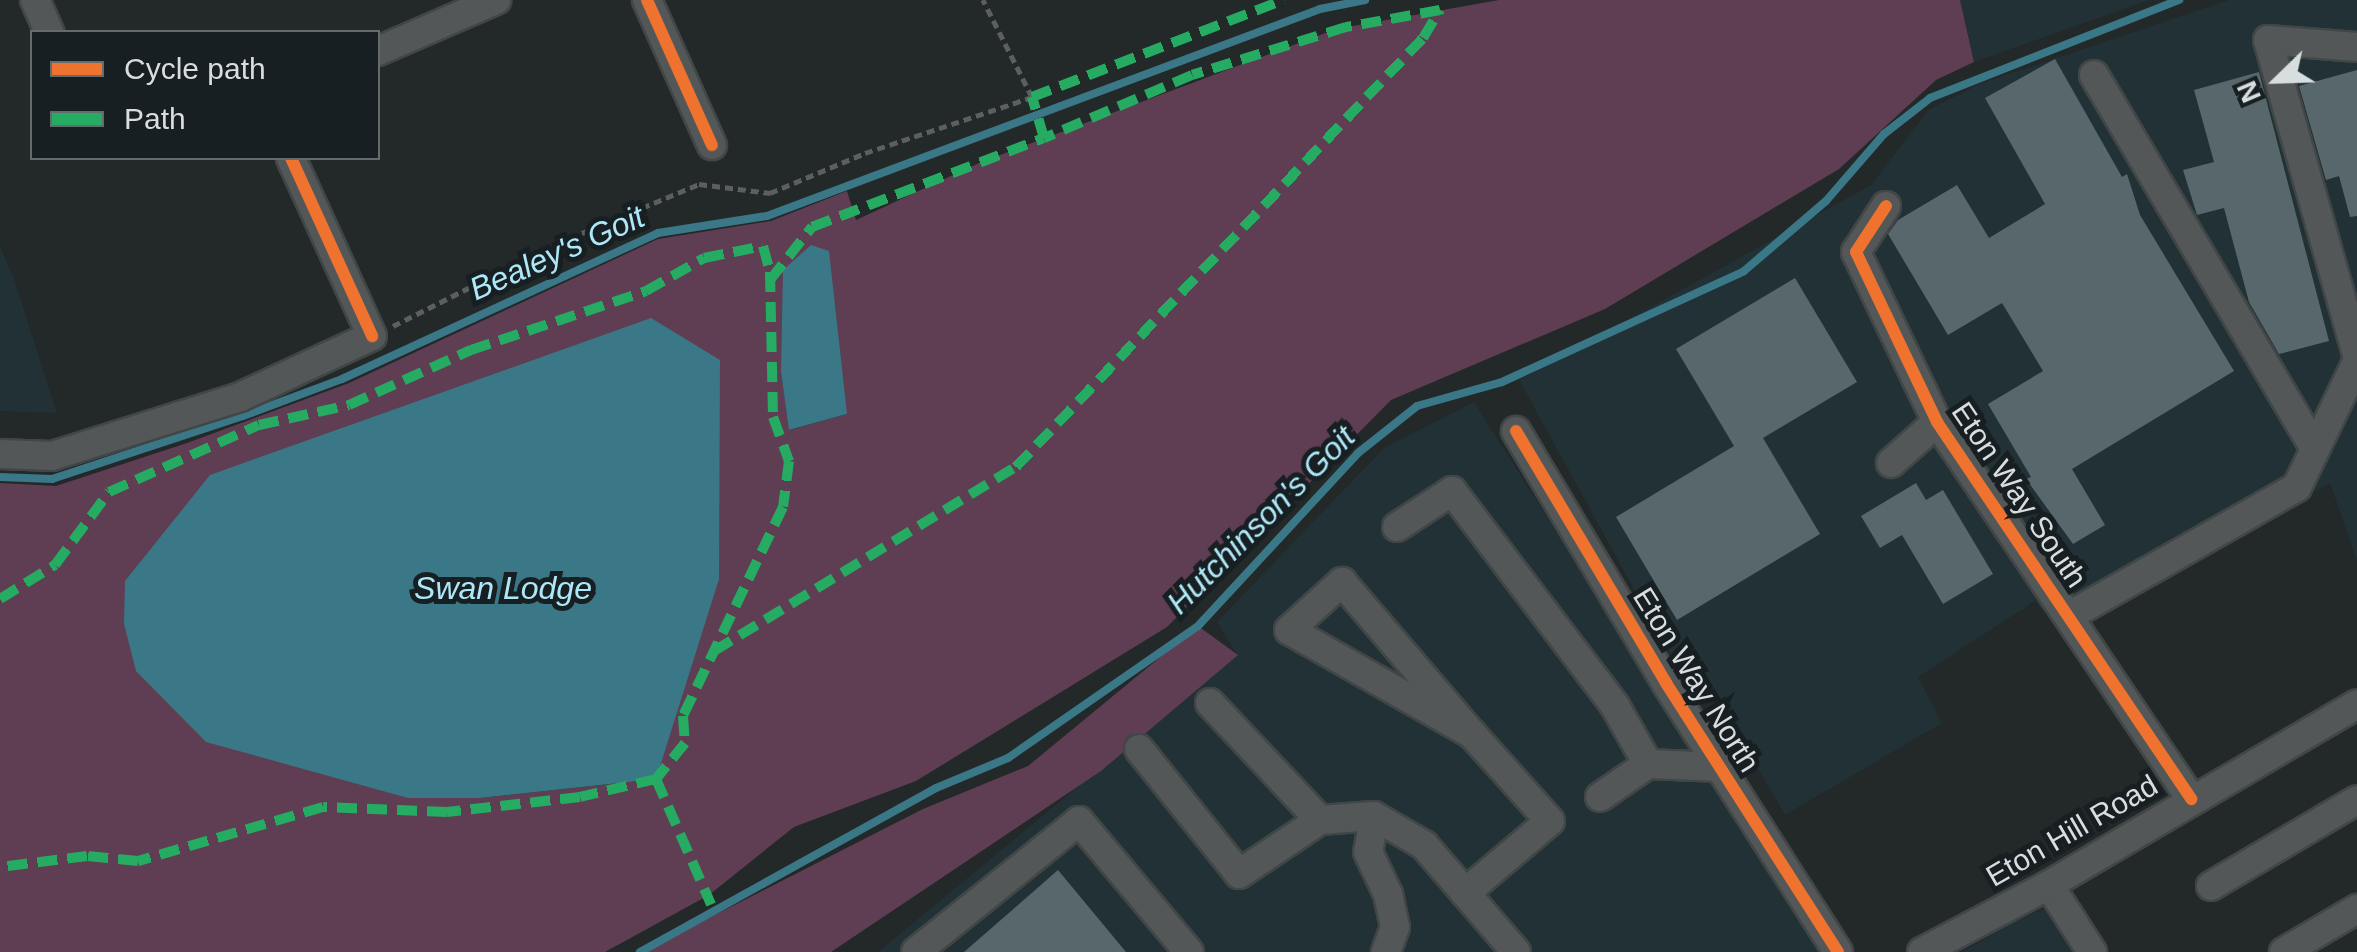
<!DOCTYPE html>
<style>
body{margin:0}
#map{position:relative;width:2357px;height:952px;overflow:hidden;background:#232829;font-family:Helvetica,sans-serif}
div>[style]{position:absolute}
.built>*{inset:0;background:#213135}
.green>*{inset:0;background:#5f3d52}
.water>*{inset:0;background:#3a7888}
.stream>*{height:8px;margin:-4px;padding:0 4px;transform-origin:4px;border-radius:4px;background:#3a7888}
.building>*{inset:0;background:#58676b}
.path>*{height:5px;margin-top:-2.5px;transform-origin:0;background:repeating-linear-gradient(90deg,#5c5f5f 0 8px,transparent 0 13px)}
.roads{filter:drop-shadow(2px 0 #414646) drop-shadow(-2px 0 #414646) drop-shadow(0 2px #414646) drop-shadow(0 -2px #414646)}
.minor>*{height:28px;margin:-14px;padding:0 14px;transform-origin:14px;border-radius:14px;background:#535758}
.quiet>*{height:10px;margin-top:-5px;transform-origin:0;background:repeating-linear-gradient(90deg,#26ab63 0 20px,transparent 0 30px)}
.cycleway>*{height:12px;margin:-6px;padding:0 6px;transform-origin:6px;border-radius:6px;background:#ef722f}
span{translate:-50% -50%;white-space:nowrap;text-align:center;line-height:1.15;-webkit-text-stroke:10px #171f22;paint-order:stroke}
.street-label{font-size:30px;color:#d8dee0}
.water-label{font-size:32px;color:#aee7f7;font-style:italic}
.legend{position:absolute;left:30px;top:30px;width:350px;height:130px;box-sizing:border-box;background:#171f22;border:2px solid #646b6e;margin:0;padding:12px 18px;list-style:none;font-size:30px;color:#d8dee0}
.legend li{display:flex;align-items:center;gap:20px;height:50px}
.legend b{width:50px;border:2px solid #646b6e}
.north{position:absolute;left:2227px;top:30px;width:100px;height:100px;-webkit-text-stroke:8px #171f22;paint-order:stroke;rotate:247deg;font-size:28px;font-weight:700;line-height:40px;text-align:center;color:#d8dee0}
.north::after{content:'';display:block;margin:auto;width:35px;height:45px;background:#d8dee0;clip-path:polygon(50% 0,100% 100%,50% 72%,0 100%)}
</style>
<div id="map">
<div class="built">
<i style="clip-path:polygon(1960px 0,2149px 0,1974px 62px)"></i>
<i style="clip-path:polygon(2229px 0,2357px 0,2357px 561px,2330px 483px,2058px 628px,2035px 601px,1918px 677px,1942px 723px,1785px 815px,1713px 692px,1696px 702px,1519px 380px,1871px 185px,1928px 110px,1982px 83px)"></i>
<i style="clip-path:polygon(0 246px,14px 279px,57px 413px,0 411px)"></i>
<i style="clip-path:polygon(1474px 402px,1824px 952px,878px 952px,1237px 655px,1217px 622px,1384px 448px)"></i>
<i style="clip-path:polygon(2072px 896px,2107px 952px,1962px 952px,2008px 925px)"></i>
</div>
<div class="green">
<i style="clip-path:polygon(evenodd,1499px 0,1960px 0,1974px 62px,1936px 80px,1839px 169px,1605px 309px,1391px 400px,1167px 627px,916px 781px,794px 827px,709px 895px,605px 952px,0 952px,0 483px,56px 486px,187px 443px,349px 383px,658px 239px,771px 221px,847px 191px,856px 220px,979px 163px,1336px 29px,1499px 0,781px 372px,847px 414px,790px 430px,781px 372px,1499px 0,210px 475px,656px 779px,480px 798px,210px 475px)"></i>
<i style="clip-path:polygon(1198px 626px,1238px 655px,1101px 771px,831px 952px,642px 952px,923px 809px,1028px 766px)"></i>
</div>
<div class="water">
<i style="clip-path:polygon(811px 245px,829px 251px,847px 414px,789px 430px,781px 372px,783px 270px)"></i>
<i style="clip-path:polygon(651px 318px,720px 360px,719px 579px,656px 779px,480px 798px,408px 798px,206px 742px,136px 671px,124px 624px,125px 581px,210px 475px)"></i>
</div>
<div class="stream">
<i style="left:0;top:477px;width:52px;rotate:2.2deg"></i>
<i style="left:52px;top:479px;width:201px;rotate:-18.3deg"></i>
<i style="left:243px;top:416px;width:106px;rotate:-20.5deg"></i>
<i style="left:342px;top:379px;width:348px;rotate:-24.8deg"></i>
<i style="left:658px;top:233px;width:110px;rotate:-8.9deg"></i>
<i style="left:767px;top:216px;width:590px;rotate:-20.52deg"></i>
<i style="left:1320px;top:9px;width:46px;rotate:-11.3deg"></i>
<i style="left:640px;top:952px;width:338px;rotate:-29deg"></i>
<i style="left:936px;top:788px;width:78px;rotate:-22.6deg"></i>
<i style="left:1008px;top:758px;width:231px;rotate:-34.8deg"></i>
<i style="left:1198px;top:626px;width:236px;rotate:-47.2deg"></i>
<i style="left:1358px;top:453px;width:75px;rotate:-38.5deg"></i>
<i style="left:1417px;top:406px;width:88px;rotate:-15.8deg"></i>
<i style="left:1502px;top:382px;width:266px;rotate:-24.6deg"></i>
<i style="left:1744px;top:271px;width:108px;rotate:-40.5deg"></i>
<i style="left:1826px;top:201px;width:89px;rotate:-49.1deg"></i>
<i style="left:1884px;top:134px;width:58px;rotate:-38deg"></i>
<i style="left:1930px;top:98px;width:268px;rotate:-21.5deg"></i>
</div>
<div class="building">
<i style="clip-path:polygon(2055px 59px,2122px 177px,2127px 174px,2140px 215px,2234px 371px,2072px 469px,2105px 525px,2073px 544px,2026px 479px,2031px 477px,1988px 404px,2043px 371px,2002px 303px,1948px 335px,1888px 234px,1898px 220px,1957px 185px,1989px 238px,2045px 204px,1985px 98px)"></i>
<i style="clip-path:polygon(2357px 70px,2357px 216px,2350px 217px,2339px 176px,2326px 180px,2299px 86px)"></i>
<i style="clip-path:polygon(2259px 72px,2329px 341px,2279px 354px,2249px 302px,2224px 208px,2197px 215px,2183px 170px,2214px 162px,2194px 90px)"></i>
<i style="clip-path:polygon(1795px 278px,1857px 382px,1763px 438px,1820px 534px,1677px 620px,1616px 517px,1734px 446px,1676px 349px)"></i>
<i style="clip-path:polygon(1916px 483px,1926px 500px,1943px 490px,1993px 574px,1943px 604px,1902px 535px,1880px 548px,1861px 516px)"></i>
<i style="clip-path:polygon(1058px 870px,1126px 952px,964px 952px)"></i>
</div>
<div class="path">
<i style="left:393px;top:326px;width:185px;rotate:-26.7deg"></i>
<i style="left:558px;top:243px;width:153px;rotate:-22.7deg"></i>
<i style="left:699px;top:184px;width:72px;rotate:7.2deg"></i>
<i style="left:770px;top:193px;width:103px;rotate:-22.8deg"></i>
<i style="left:865px;top:153px;width:176px;rotate:-18.5deg"></i>
<i style="left:1032px;top:97px;width:109px;rotate:-116.8deg"></i>
</div>
<div class="roads">
<div class="minor">
<i style="left:35px;top:0;width:35px;rotate:66deg"></i>
<i style="left:647px;top:0;width:159px;rotate:65.9deg"></i>
<i style="left:2357px;top:47px;width:89px;rotate:-175.5deg"></i>
<i style="left:2268px;top:40px;width:327px;rotate:74.2deg"></i>
<i style="left:378px;top:51px;width:129px;rotate:-23.4deg"></i>
<i style="left:2094px;top:75px;width:434px;rotate:59.4deg"></i>
<i style="left:1886px;top:206px;width:55px;rotate:123.1deg"></i>
<i style="left:1856px;top:252px;width:188px;rotate:64.5deg"></i>
<i style="left:1937px;top:422px;width:455px;rotate:56deg"></i>
<i style="left:1516px;top:431px;width:293px;rotate:59.2deg"></i>
<i style="left:1666px;top:683px;width:319px;rotate:57.4deg"></i>
<i style="left:0;top:454px;width:52px;rotate:2.2deg"></i>
<i style="left:52px;top:456px;width:197px;rotate:-17.4deg"></i>
<i style="left:240px;top:397px;width:145px;rotate:-24.8deg"></i>
<i style="left:372px;top:336px;width:196px;rotate:-114.5deg"></i>
<i style="left:1891px;top:463px;width:62px;rotate:-41.7deg"></i>
<i style="left:1397px;top:527px;width:66px;rotate:-33.2deg"></i>
<i style="left:1452px;top:491px;width:270px;rotate:52.8deg"></i>
<i style="left:1615px;top:706px;width:67px;rotate:60.4deg"></i>
<i style="left:1648px;top:764px;width:72px;rotate:2.4deg"></i>
<i style="left:2069px;top:616px;width:262px;rotate:-29.5deg"></i>
<i style="left:2297px;top:487px;width:139px;rotate:-64.4deg"></i>
<i style="left:1210px;top:703px;width:161px;rotate:46.8deg"></i>
<i style="left:1139px;top:749px;width:160px;rotate:51.3deg"></i>
<i style="left:1239px;top:874px;width:97px;rotate:-33.7deg"></i>
<i style="left:1320px;top:820px;width:54px;rotate:-4.2deg"></i>
<i style="left:1374px;top:816px;width:58px;rotate:30.1deg"></i>
<i style="left:1424px;top:845px;width:141px;rotate:49.3deg"></i>
<i style="left:1600px;top:797px;width:58px;rotate:-34.5deg"></i>
<i style="left:1374px;top:816px;width:36px;rotate:99deg"></i>
<i style="left:1368px;top:852px;width:47px;rotate:64.5deg"></i>
<i style="left:1388px;top:894px;width:34px;rotate:78deg"></i>
<i style="left:1395px;top:927px;width:27px;rotate:110deg"></i>
<i style="left:2049px;top:885px;width:80px;rotate:57.3deg"></i>
<i style="left:2211px;top:886px;width:169px;rotate:-30.5deg"></i>
<i style="left:1465px;top:893px;width:111px;rotate:-40.3deg"></i>
<i style="left:1550px;top:821px;width:117px;rotate:-131.9deg"></i>
<i style="left:1472px;top:734px;width:210px;rotate:-150.4deg"></i>
<i style="left:1289px;top:630px;width:72px;rotate:-42.2deg"></i>
<i style="left:1342px;top:582px;width:200px;rotate:49.5deg"></i>
<i style="left:916px;top:952px;width:209px;rotate:-38.8deg"></i>
<i style="left:1079px;top:821px;width:171px;rotate:50deg"></i>
<i style="left:1922px;top:952px;width:144px;rotate:-27.8deg"></i>
<i style="left:2049px;top:885px;width:357px;rotate:-30.4deg"></i>
<i style="left:2284px;top:952px;width:85px;rotate:-30.5deg"></i>
</div>
</div>
<div class="quiet">
<i style="left:770px;top:280px;width:68px;rotate:-51.6deg"></i>
<i style="left:812px;top:227px;width:248px;rotate:-21deg"></i>
<i style="left:1044px;top:138px;width:43px;rotate:-106.3deg"></i>
<i style="left:1032px;top:97px;width:270px;rotate:-21.1deg"></i>
<i style="left:0;top:599px;width:65px;rotate:-31.7deg"></i>
<i style="left:55px;top:565px;width:91px;rotate:-53.5deg"></i>
<i style="left:109px;top:492px;width:164px;rotate:-24.1deg"></i>
<i style="left:259px;top:425px;width:92px;rotate:-12.5deg"></i>
<i style="left:349px;top:405px;width:134px;rotate:-24.3deg"></i>
<i style="left:471px;top:350px;width:185px;rotate:-18.6deg"></i>
<i style="left:646px;top:291px;width:67px;rotate:-29.6deg"></i>
<i style="left:704px;top:258px;width:60px;rotate:-11.5deg"></i>
<i style="left:763px;top:246px;width:27px;rotate:75deg"></i>
<i style="left:770px;top:272px;width:145px;rotate:88.8deg"></i>
<i style="left:773px;top:417px;width:47px;rotate:70deg"></i>
<i style="left:789px;top:461px;width:46px;rotate:97.4deg"></i>
<i style="left:783px;top:507px;width:232px;rotate:115.6deg"></i>
<i style="left:683px;top:716px;width:27px;rotate:86deg"></i>
<i style="left:685px;top:743px;width:46px;rotate:128.9deg"></i>
<i style="left:656px;top:779px;width:78px;rotate:166.7deg"></i>
<i style="left:580px;top:797px;width:134px;rotate:173.6deg"></i>
<i style="left:447px;top:812px;width:124px;rotate:-177.7deg"></i>
<i style="left:323px;top:807px;width:193px;rotate:163.7deg"></i>
<i style="left:138px;top:861px;width:51px;rotate:-174.4deg"></i>
<i style="left:87px;top:856px;width:88px;rotate:172.8deg"></i>
<i style="left:714px;top:651px;width:354px;rotate:-31.4deg"></i>
<i style="left:1016px;top:467px;width:591px;rotate:-46.51deg"></i>
<i style="left:1423px;top:38px;width:33px;rotate:-59deg"></i>
<i style="left:1440px;top:10px;width:96px;rotate:169.7deg"></i>
<i style="left:1346px;top:27px;width:161px;rotate:162.7deg"></i>
<i style="left:1192px;top:75px;width:161px;rotate:156.9deg"></i>
<i style="left:656px;top:779px;width:137px;rotate:66.3deg"></i>
</div>
<div class="cycleway">
<i style="left:647px;top:0;width:159px;rotate:65.9deg"></i>
<i style="left:291px;top:158px;width:196px;rotate:65.5deg"></i>
<i style="left:1886px;top:206px;width:55px;rotate:123.1deg"></i>
<i style="left:1856px;top:252px;width:188px;rotate:64.5deg"></i>
<i style="left:1937px;top:422px;width:455px;rotate:56deg"></i>
<i style="left:1516px;top:431px;width:293px;rotate:59.2deg"></i>
<i style="left:1666px;top:683px;width:319px;rotate:57.4deg"></i>
</div>
<div class="street-label">
<span style="left:2019px;top:495px;rotate:56deg">Eton Way South</span>
<span style="left:1696px;top:680px;rotate:58deg">Eton Way North</span>
<span style="left:2072px;top:831px;rotate:-30deg">Eton Hill Road</span>
</div>
<div class="water-label">
<span style="left:557px;top:253px;rotate:-24deg">Bealey's Goit</span>
<span style="left:1261px;top:520px;rotate:-45deg">Hutchinson's Goit</span>
<span style="left:503px;top:588px">Swan Lodge</span>
</div>
<ul class="legend">
<li><b style="height:12px;background:#ef722f"></b>Cycle path</li>
<li><b style="height:12px;background:#26ab63"></b>Path</li>
</ul>
<div class="north">N</div>
</div>
